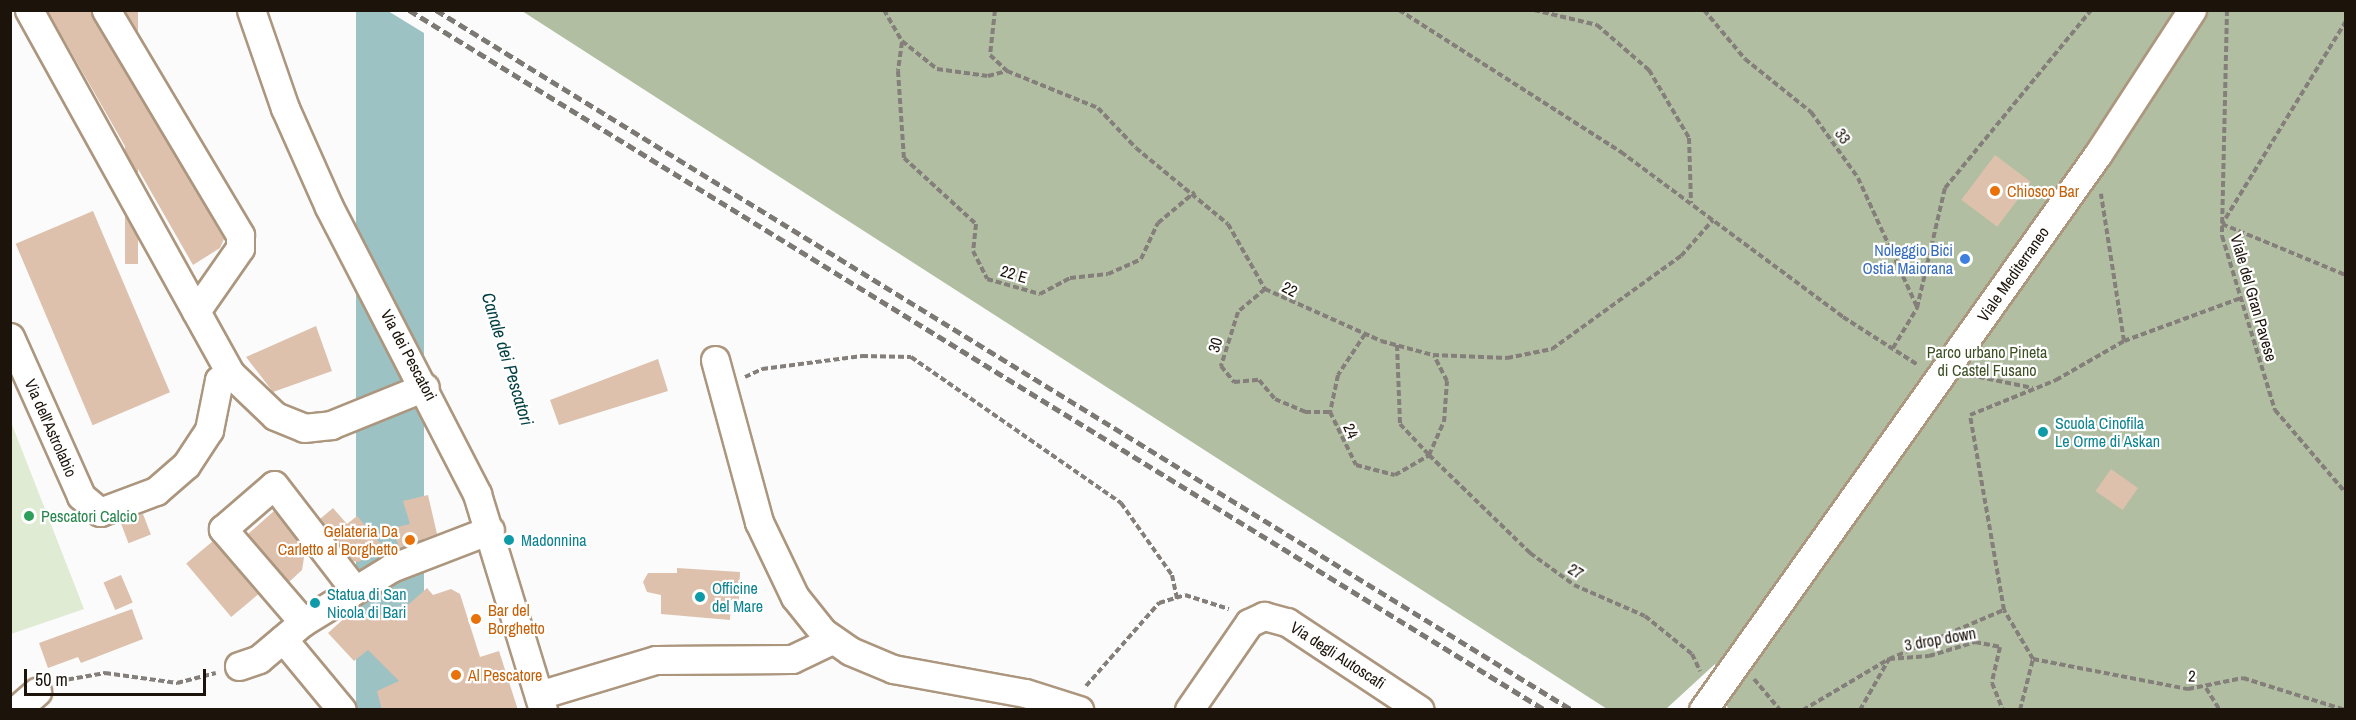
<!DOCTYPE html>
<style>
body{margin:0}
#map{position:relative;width:2356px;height:720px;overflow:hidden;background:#fbfbfb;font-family:"Archivo Narrow",sans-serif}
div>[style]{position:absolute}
.green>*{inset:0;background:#dfebd3}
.forest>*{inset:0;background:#b1bea2}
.water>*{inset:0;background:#9cc2c4;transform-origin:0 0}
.pier>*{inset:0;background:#fbfbfb}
.building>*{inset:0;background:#ddc1ad;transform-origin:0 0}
.path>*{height:4px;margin-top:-2px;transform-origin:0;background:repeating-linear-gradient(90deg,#847f7a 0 6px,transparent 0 9px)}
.roads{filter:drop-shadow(2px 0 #ac967e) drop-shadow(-2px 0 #ac967e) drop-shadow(0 2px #ac967e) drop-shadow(0 -2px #ac967e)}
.minor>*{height:27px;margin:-13.5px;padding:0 13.5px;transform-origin:13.5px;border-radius:13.5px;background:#fff}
.rail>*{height:4.5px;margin-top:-2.25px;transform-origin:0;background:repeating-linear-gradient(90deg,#7c7873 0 9px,transparent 0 13.5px)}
.dots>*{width:16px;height:16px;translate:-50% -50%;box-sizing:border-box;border:3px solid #fff;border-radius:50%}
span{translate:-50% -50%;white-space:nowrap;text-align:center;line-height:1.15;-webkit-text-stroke:4.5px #fff;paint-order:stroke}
.street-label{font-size:16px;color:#1c140b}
.food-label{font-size:16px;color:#c56008}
.left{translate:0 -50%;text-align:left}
.right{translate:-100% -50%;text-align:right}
.shop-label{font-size:16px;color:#366cbe}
.park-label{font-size:16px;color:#3d5024}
.culture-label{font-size:16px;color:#0d838f}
.leisure-label{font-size:16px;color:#27864d}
.water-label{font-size:18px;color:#003e41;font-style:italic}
.frame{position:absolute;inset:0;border:12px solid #1c140b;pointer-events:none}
.scale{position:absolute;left:24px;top:669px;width:182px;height:27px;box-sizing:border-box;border:3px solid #1c140b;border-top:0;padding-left:8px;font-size:18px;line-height:21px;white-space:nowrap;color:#1c140b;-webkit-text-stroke:4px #fff;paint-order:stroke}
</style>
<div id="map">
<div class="green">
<i style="clip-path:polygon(11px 422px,84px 609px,11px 634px,10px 634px)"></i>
</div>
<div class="forest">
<i style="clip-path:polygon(522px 11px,2345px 11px,2345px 709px,1728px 709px,1715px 664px,1666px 709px,1607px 709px)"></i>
</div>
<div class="water">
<i style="left:356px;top:11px;width:68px;height:730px"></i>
</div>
<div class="pier">
<i style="clip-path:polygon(428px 10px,437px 41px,388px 11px,388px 10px)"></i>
</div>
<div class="building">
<i style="clip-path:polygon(47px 10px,90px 10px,224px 239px,220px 248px,193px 265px)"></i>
<i style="left:125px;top:10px;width:13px;height:254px"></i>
<i style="left:1995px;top:155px;width:45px;height:56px;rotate:37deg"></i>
<i style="left:93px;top:211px;width:197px;height:84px;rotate:67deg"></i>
<i style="clip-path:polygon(316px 326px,332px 371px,273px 392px,246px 357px)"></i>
<i style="clip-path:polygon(658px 359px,668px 391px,559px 425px,550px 400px)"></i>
<i style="left:2111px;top:469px;width:33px;height:27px;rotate:35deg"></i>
<i style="clip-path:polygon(428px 495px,437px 534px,399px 548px,393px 528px,410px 524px,403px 501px)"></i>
<i style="clip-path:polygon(333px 508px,347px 524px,357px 516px,381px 544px,359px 562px,353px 561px,320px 519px)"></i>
<i style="clip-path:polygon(274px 511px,305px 551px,302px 570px,289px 582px,248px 534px)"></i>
<i style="left:143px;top:514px;width:22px;height:24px;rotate:69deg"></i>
<i style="left:213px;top:541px;width:70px;height:35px;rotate:50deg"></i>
<i style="clip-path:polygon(677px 568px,740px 572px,739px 600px,731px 600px,730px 620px,661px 614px,661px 595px,647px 592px,643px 582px,648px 573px,677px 573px)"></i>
<i style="left:121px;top:575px;width:30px;height:19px;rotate:67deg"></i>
<i style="clip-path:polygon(427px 588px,433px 595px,451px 589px,460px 594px,480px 657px,499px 651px,518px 710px,382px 710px,377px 691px,399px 681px,368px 650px,354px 661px,328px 633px,348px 615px,378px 617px,384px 612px,391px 620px)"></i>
<i style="clip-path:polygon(132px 609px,143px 639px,81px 663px,78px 657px,48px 668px,39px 643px)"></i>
</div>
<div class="path">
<i style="left:884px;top:10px;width:36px;rotate:60deg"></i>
<i style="left:902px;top:41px;width:45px;rotate:38.7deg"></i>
<i style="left:937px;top:69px;width:51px;rotate:7.8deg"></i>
<i style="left:988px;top:76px;width:20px;rotate:-15deg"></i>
<i style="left:1007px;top:71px;width:98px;rotate:22.1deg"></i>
<i style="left:1098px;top:108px;width:55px;rotate:46.5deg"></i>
<i style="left:1136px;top:148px;width:119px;rotate:39.6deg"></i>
<i style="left:1228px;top:224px;width:75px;rotate:60.4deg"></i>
<i style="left:1265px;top:289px;width:127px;rotate:24.1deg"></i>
<i style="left:1381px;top:341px;width:54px;rotate:15.1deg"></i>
<i style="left:1433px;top:355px;width:74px;rotate:2.3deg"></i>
<i style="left:1507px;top:358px;width:46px;rotate:-11.3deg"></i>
<i style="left:1552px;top:349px;width:159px;rotate:-35.8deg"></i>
<i style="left:1681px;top:256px;width:48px;rotate:-48.4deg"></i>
<i style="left:995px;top:10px;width:45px;rotate:96.3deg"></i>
<i style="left:990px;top:55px;width:23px;rotate:43deg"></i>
<i style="left:1399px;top:10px;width:264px;rotate:32.6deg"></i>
<i style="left:1621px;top:152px;width:277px;rotate:36.6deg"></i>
<i style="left:1843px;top:317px;width:89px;rotate:32.6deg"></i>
<i style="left:1534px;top:10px;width:65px;rotate:13.4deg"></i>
<i style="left:1597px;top:25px;width:69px;rotate:40.9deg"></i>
<i style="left:1649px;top:70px;width:79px;rotate:59.5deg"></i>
<i style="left:1689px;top:138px;width:65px;rotate:88.2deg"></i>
<i style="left:1704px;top:10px;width:64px;rotate:50.1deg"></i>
<i style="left:1745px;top:59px;width:85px;rotate:38.8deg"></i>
<i style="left:1811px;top:112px;width:81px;rotate:54.5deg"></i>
<i style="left:1858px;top:178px;width:142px;rotate:65.4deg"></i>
<i style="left:2227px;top:10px;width:226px;rotate:91.3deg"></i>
<i style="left:2222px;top:236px;width:182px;rotate:73.1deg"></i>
<i style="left:2275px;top:410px;width:109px;rotate:49.5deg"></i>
<i style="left:2346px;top:21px;width:238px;rotate:121.4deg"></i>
<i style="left:2222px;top:224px;width:134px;rotate:22.4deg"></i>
<i style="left:902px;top:42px;width:29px;rotate:98deg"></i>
<i style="left:898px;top:71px;width:87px;rotate:86.1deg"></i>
<i style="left:904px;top:158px;width:98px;rotate:42.5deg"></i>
<i style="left:976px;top:224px;width:27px;rotate:96deg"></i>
<i style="left:973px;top:251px;width:31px;rotate:63deg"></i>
<i style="left:987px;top:279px;width:55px;rotate:15.8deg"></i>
<i style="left:1040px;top:294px;width:34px;rotate:-28deg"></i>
<i style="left:1070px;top:278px;width:38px;rotate:-6deg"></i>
<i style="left:1108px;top:274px;width:36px;rotate:-24deg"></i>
<i style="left:1141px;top:259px;width:40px;rotate:-65deg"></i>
<i style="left:1158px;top:223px;width:48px;rotate:-40deg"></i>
<i style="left:1265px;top:289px;width:35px;rotate:140deg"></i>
<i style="left:1238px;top:312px;width:57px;rotate:107.5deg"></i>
<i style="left:1221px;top:366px;width:21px;rotate:51deg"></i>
<i style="left:1234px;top:382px;width:25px;rotate:-5deg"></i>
<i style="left:1259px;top:380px;width:25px;rotate:50deg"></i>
<i style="left:1275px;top:399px;width:33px;rotate:23deg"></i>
<i style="left:1305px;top:412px;width:25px"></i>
<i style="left:1365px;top:334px;width:49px;rotate:123.4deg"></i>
<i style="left:1338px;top:375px;width:38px;rotate:102deg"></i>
<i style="left:1330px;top:412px;width:59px;rotate:63.9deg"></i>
<i style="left:1356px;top:465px;width:40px;rotate:14.4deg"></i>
<i style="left:1395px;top:475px;width:39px;rotate:-30deg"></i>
<i style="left:1429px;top:455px;width:36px;rotate:-66deg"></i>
<i style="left:1444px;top:422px;width:41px;rotate:-85.8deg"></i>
<i style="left:1447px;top:381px;width:28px;rotate:-117deg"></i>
<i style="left:2124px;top:341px;width:125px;rotate:-20.2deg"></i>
<i style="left:1397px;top:345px;width:79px;rotate:87.8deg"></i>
<i style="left:1400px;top:424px;width:42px;rotate:46.9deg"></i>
<i style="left:1429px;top:455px;width:141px;rotate:44.1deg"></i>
<i style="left:1530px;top:553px;width:54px;rotate:36deg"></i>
<i style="left:1574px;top:585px;width:77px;rotate:23.6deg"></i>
<i style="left:1645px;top:616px;width:60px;rotate:39deg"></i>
<i style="left:1692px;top:654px;width:19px;rotate:65deg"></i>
<i style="left:1893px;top:348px;width:47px;rotate:-59deg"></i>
<i style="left:1917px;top:308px;width:123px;rotate:-76.9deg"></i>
<i style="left:1945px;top:188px;width:230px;rotate:-50.6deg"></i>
<i style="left:1970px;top:375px;width:64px;rotate:11.7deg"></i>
<i style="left:745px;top:377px;width:19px;rotate:-25deg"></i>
<i style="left:762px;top:369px;width:101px;rotate:-7.4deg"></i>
<i style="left:862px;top:356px;width:49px;rotate:1.2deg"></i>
<i style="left:911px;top:357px;width:256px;rotate:34.8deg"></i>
<i style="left:1121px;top:503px;width:88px;rotate:54.7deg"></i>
<i style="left:1172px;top:575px;width:24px;rotate:78deg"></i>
<i style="left:2033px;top:659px;width:158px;rotate:11deg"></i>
<i style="left:2188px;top:689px;width:56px;rotate:-11.3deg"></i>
<i style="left:2243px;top:678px;width:107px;rotate:17.4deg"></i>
<i style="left:1754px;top:679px;width:40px;rotate:50deg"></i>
<i style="left:59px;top:681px;width:47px;rotate:-9.9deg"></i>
<i style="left:105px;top:673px;width:73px;rotate:7.9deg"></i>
<i style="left:177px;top:683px;width:40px;rotate:-14.4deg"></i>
<i style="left:1086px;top:686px;width:111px;rotate:-48.7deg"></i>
<i style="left:1159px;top:603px;width:27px;rotate:-17deg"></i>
<i style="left:1185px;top:595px;width:46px;rotate:17.7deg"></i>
<i style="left:2206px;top:688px;width:26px;rotate:58deg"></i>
<i style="left:1803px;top:710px;width:100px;rotate:-30.7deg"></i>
<i style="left:1889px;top:659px;width:40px;rotate:-4.3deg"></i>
<i style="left:1929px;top:656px;width:48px;rotate:-16.9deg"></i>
<i style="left:1975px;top:642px;width:25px;rotate:11deg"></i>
<i style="left:2000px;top:647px;width:37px;rotate:103deg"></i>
<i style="left:1992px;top:683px;width:29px;rotate:68deg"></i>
<i style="left:1860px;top:710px;width:59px;rotate:-60.4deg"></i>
<i style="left:1889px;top:659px;width:125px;rotate:-23.1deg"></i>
<i style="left:2020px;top:710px;width:53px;rotate:-75.7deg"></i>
<i style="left:2033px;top:659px;width:57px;rotate:-120.6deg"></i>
<i style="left:2004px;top:610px;width:198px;rotate:-99.9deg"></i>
<i style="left:1970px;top:415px;width:93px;rotate:-22.1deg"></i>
<i style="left:2056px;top:380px;width:78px;rotate:-29.8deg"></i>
<i style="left:2124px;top:341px;width:149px;rotate:-98.9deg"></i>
</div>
<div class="roads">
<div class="minor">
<i style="left:29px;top:10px;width:415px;rotate:61deg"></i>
<i style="left:106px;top:10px;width:262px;rotate:59.2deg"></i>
<i style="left:240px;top:235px;width:13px;rotate:90deg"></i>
<i style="left:240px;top:248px;width:77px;rotate:124.9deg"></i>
<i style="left:251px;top:10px;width:104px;rotate:70.9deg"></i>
<i style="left:285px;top:108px;width:108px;rotate:66deg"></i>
<i style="left:329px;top:207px;width:323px;rotate:62.7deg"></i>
<i style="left:477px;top:494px;width:226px;rotate:73deg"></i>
<i style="left:10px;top:337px;width:174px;rotate:65.9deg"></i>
<i style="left:81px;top:496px;width:25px;rotate:40deg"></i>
<i style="left:100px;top:512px;width:60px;rotate:-20.6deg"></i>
<i style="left:156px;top:491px;width:40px;rotate:-41deg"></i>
<i style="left:186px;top:465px;width:42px;rotate:-56.7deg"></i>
<i style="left:209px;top:430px;width:51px;rotate:-78.7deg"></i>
<i style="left:219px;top:380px;width:13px;rotate:-32deg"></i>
<i style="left:230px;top:373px;width:62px;rotate:43.7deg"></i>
<i style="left:275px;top:416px;width:31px;rotate:22deg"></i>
<i style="left:304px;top:428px;width:27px;rotate:-6deg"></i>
<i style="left:331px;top:425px;width:101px;rotate:-22deg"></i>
<i style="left:715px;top:360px;width:168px;rotate:74.8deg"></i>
<i style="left:759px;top:522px;width:83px;rotate:64.4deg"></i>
<i style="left:795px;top:597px;width:45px;rotate:51.3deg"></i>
<i style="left:823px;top:632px;width:33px;rotate:35deg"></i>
<i style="left:850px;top:651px;width:47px;rotate:22.7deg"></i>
<i style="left:893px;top:669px;width:134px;rotate:10.3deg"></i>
<i style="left:1025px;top:693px;width:57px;rotate:17.5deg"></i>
<i style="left:303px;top:622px;width:123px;rotate:-130.7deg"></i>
<i style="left:223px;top:529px;width:67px;rotate:-40.8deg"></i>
<i style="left:274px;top:485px;width:131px;rotate:52.4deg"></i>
<i style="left:283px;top:639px;width:92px;rotate:50.3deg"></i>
<i style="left:239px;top:666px;width:21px;rotate:-19deg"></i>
<i style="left:259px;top:659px;width:57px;rotate:-40.1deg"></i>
<i style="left:303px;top:622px;width:103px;rotate:-31.5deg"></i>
<i style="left:391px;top:568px;width:106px;rotate:-21deg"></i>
<i style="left:539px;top:695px;width:122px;rotate:-16.7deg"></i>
<i style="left:656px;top:660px;width:136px;rotate:-0.4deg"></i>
<i style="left:792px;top:659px;width:44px;rotate:-25.4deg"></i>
<i style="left:16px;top:710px;width:28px;rotate:-41deg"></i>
<i style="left:1189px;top:710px;width:106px;rotate:-55.4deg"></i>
<i style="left:1249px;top:623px;width:17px;rotate:-25deg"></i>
<i style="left:1264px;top:616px;width:24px;rotate:15deg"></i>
<i style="left:1287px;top:622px;width:159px;rotate:33.5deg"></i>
<i style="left:1703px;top:710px;width:682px;rotate:-54.61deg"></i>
<i style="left:2098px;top:154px;width:172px;rotate:-56.9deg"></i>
</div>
</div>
<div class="rail">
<i style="left:409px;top:10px;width:1334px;rotate:31.64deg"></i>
<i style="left:436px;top:10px;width:1334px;rotate:31.64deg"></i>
</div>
<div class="dots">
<i style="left:1995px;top:191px;background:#e8710a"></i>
<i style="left:1965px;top:259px;background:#3f7fe0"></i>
<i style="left:2043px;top:432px;background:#0f9aa8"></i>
<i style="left:29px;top:516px;background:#2e9e5b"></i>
<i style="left:410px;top:540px;background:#e8710a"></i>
<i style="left:509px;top:540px;background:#0f9aa8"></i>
<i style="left:700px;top:597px;background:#0f9aa8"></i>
<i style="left:315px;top:603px;background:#0f9aa8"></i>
<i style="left:476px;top:619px;background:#e8710a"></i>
<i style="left:456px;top:675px;background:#e8710a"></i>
</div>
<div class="street-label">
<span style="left:1843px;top:136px;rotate:55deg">33</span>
<span style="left:1014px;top:274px;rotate:16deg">22 E</span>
<span style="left:2013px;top:274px;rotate:-55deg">Viale Mediterraneo</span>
<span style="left:1290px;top:289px;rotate:27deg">22</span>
<span style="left:2254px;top:298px;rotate:74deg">Viale del Gran Pavese</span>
<span style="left:1215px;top:345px;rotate:-74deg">30</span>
<span style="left:409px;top:355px;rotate:62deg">Via dei Pescatori</span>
<span style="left:51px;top:428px;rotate:66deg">Via dell'Astrolabio</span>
<span style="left:1351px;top:431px;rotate:67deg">24</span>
<span style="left:1576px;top:571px;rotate:32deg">27</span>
<span style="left:1940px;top:639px;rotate:-10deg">3 drop down</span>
<span style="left:1338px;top:655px;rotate:33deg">Via degli Autoscafi</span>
<span style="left:2192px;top:676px;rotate:3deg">2</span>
</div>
<div class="food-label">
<span class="left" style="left:2007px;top:191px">Chiosco Bar</span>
<span class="right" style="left:398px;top:540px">Gelateria Da<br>Carletto al Borghetto</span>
<span class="left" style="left:488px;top:619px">Bar del<br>Borghetto</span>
<span class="left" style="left:468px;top:675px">Al Pescatore</span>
</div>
<div class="shop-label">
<span class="right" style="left:1953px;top:259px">Noleggio Bici<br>Ostia Maiorana</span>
</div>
<div class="park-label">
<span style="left:1987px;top:361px">Parco urbano Pineta<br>di Castel Fusano</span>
</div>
<div class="culture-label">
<span class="left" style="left:2055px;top:432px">Scuola Cinofila<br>Le Orme di Askan</span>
<span class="left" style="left:521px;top:540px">Madonnina</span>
<span class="left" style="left:712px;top:597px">Officine<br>del Mare</span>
<span class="left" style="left:327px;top:603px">Statua di San<br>Nicola di Bari</span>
</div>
<div class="leisure-label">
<span class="left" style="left:41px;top:516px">Pescatori Calcio</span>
</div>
<div class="water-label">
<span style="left:507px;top:359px;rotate:73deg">Canale dei Pescatori</span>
</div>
<div class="frame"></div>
<div class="scale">50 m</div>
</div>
